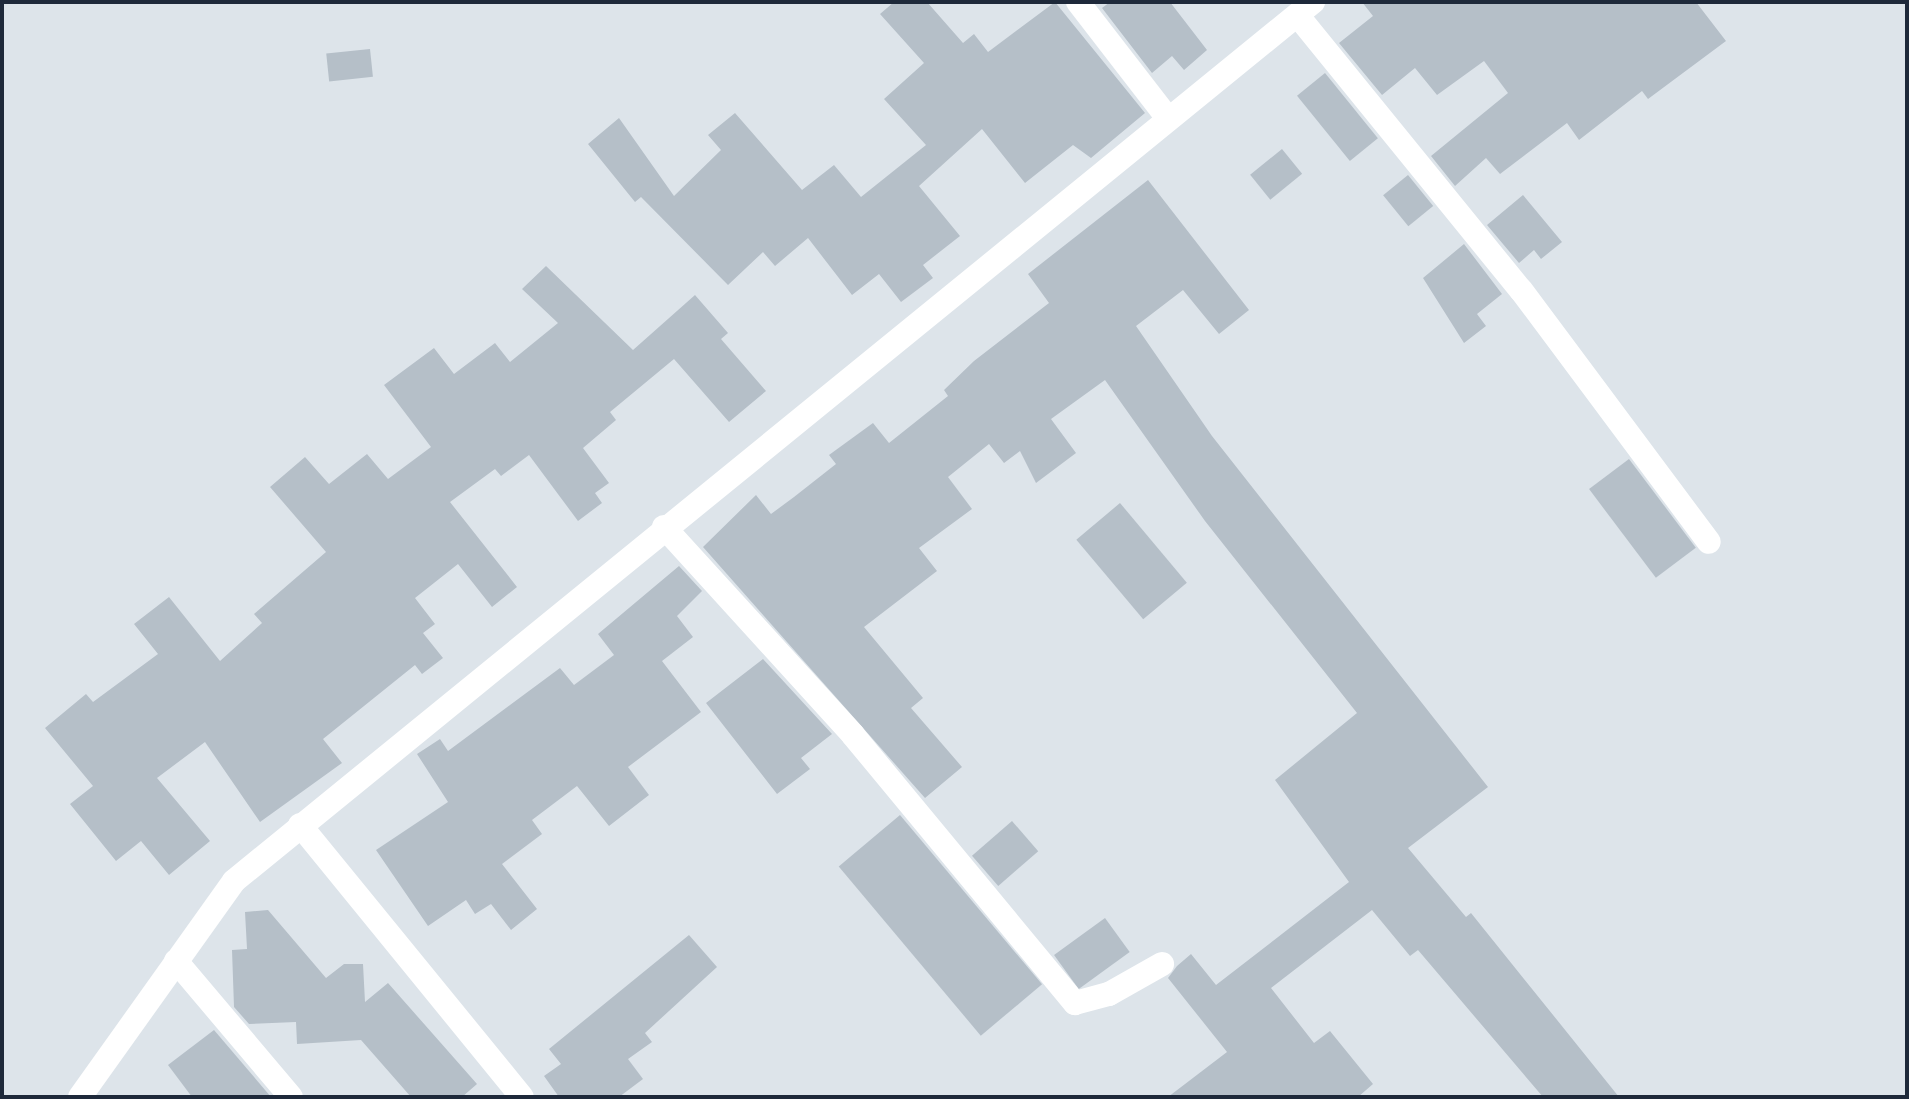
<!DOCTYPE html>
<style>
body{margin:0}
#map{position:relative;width:1909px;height:1099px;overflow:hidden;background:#dde4ea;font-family:"Roboto Condensed",sans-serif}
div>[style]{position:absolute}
.building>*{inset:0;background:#b5bfc8;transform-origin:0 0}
.minor>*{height:24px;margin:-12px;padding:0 12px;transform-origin:12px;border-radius:12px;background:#fff}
span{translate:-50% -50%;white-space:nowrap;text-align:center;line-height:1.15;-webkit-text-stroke:7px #eef3f7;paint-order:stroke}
.frame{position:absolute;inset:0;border:4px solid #1e293a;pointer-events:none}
</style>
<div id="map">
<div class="building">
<i style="clip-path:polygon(894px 2px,927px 2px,963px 43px,974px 34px,988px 52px,1055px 2px,1145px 113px,1091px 158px,1073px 145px,1025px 183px,982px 129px,919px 186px,960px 236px,923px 265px,933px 278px,901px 302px,879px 274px,852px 295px,808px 238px,775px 266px,763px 252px,728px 285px,641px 197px,635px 202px,588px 144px,619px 118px,674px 196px,721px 150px,708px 135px,735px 113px,802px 190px,834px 165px,861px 197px,926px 145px,884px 99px,924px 63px,880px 14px)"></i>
<i style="clip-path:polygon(1110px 2px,1170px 2px,1207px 50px,1184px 70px,1172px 56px,1152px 73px,1102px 8px)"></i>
<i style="clip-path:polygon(1362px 2px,1696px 2px,1726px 41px,1648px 99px,1642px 91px,1579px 140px,1567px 123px,1500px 174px,1486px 158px,1455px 186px,1431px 156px,1508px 93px,1484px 61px,1437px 95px,1415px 68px,1382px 95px,1339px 43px,1373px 16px)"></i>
<i style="left:370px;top:49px;width:28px;height:44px;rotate:84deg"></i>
<i style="left:1325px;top:73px;width:84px;height:36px;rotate:51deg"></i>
<i style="left:1282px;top:149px;width:32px;height:41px;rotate:51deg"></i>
<i style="left:1408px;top:175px;width:40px;height:32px;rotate:51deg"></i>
<i style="clip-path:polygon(1148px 180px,1249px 310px,1219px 334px,1183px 290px,1136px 326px,1212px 436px,1488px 787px,1408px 848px,1466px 917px,1471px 913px,1619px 1097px,1543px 1097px,1418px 950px,1410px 956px,1372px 910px,1271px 988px,1314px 1043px,1330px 1031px,1373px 1084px,1358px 1097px,1168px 1097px,1227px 1052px,1168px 978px,1177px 966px,1191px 954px,1216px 985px,1349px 882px,1275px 780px,1357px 713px,1205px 521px,1105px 380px,1051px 419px,1076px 453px,1036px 483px,1020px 451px,1004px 463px,989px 444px,948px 477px,972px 509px,919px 548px,937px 571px,864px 627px,923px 698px,911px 708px,962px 767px,925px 798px,703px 547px,756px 495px,771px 514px,794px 497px,836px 464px,829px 455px,873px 423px,889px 443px,948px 396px,944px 390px,974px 361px,1049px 303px,1028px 274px)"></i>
<i style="clip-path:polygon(1523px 195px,1562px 242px,1541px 259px,1534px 250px,1519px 263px,1487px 225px)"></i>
<i style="clip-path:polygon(1464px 244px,1502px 294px,1477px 314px,1486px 326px,1464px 343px,1423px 278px)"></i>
<i style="clip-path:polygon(546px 266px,633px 350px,695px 295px,728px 333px,721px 339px,766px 391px,729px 422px,674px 359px,610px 412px,616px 420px,583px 448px,609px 483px,595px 493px,602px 503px,578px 521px,529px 455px,501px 476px,495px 469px,450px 502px,517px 587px,492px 607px,458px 564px,415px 598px,435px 624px,423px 633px,443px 658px,422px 674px,415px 665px,323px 739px,342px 763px,260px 822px,205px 742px,157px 778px,210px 841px,169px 875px,141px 841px,116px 861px,70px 804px,93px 786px,45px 728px,86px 694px,93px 702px,158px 654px,134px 624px,169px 597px,220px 661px,262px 623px,254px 614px,326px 552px,270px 487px,305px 457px,329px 484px,367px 454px,388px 479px,431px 447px,384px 385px,434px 348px,454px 374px,495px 343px,510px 362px,558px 323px,522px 289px)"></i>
<i style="left:1629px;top:459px;width:111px;height:50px;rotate:53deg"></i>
<i style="left:1120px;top:503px;width:104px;height:57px;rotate:50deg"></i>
<i style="clip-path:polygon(679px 566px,702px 591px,677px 616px,693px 637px,662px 661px,701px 712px,628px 767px,649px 795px,609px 826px,577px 786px,532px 820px,542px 834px,502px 864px,537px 909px,511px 930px,491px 904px,475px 914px,466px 900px,428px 926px,376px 850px,448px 802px,417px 754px,440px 739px,448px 751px,560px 668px,574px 685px,614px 655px,598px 634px)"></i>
<i style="clip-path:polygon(763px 659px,832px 734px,801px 758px,810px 769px,777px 794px,706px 703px)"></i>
<i style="left:900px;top:815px;width:221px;height:80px;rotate:50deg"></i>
<i style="left:1012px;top:821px;width:40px;height:53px;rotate:49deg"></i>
<i style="clip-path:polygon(268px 910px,326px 978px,344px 964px,363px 964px,365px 1002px,388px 983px,477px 1084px,462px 1097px,411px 1097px,361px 1040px,297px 1044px,296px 1022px,249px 1024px,234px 1007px,232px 950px,247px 949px,245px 912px)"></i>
<i style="left:1105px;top:918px;width:42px;height:63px;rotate:54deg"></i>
<i style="clip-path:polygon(689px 935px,717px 967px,645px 1033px,652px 1042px,628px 1059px,643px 1079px,619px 1097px,559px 1097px,544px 1076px,561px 1064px,549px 1049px)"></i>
<i style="clip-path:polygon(214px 1030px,271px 1097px,192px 1097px,168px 1065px)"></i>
</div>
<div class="minor">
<i style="left:1078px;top:2px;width:144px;rotate:52.3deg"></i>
<i style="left:1298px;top:16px;width:353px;rotate:50.9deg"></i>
<i style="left:1521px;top:290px;width:314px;rotate:53.3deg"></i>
<i style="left:664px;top:527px;width:281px;rotate:47.7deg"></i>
<i style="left:853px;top:735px;width:348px;rotate:50.4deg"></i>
<i style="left:1075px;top:1003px;width:35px;rotate:-15deg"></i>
<i style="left:1109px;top:994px;width:61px;rotate:-29.5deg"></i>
<i style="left:300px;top:825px;width:351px;rotate:50.8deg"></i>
<i style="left:176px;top:961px;width:178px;rotate:49.8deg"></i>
<i style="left:80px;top:1097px;width:265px;rotate:-54.5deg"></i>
<i style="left:234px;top:881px;width:1392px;rotate:-39.17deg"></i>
</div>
<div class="frame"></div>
</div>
